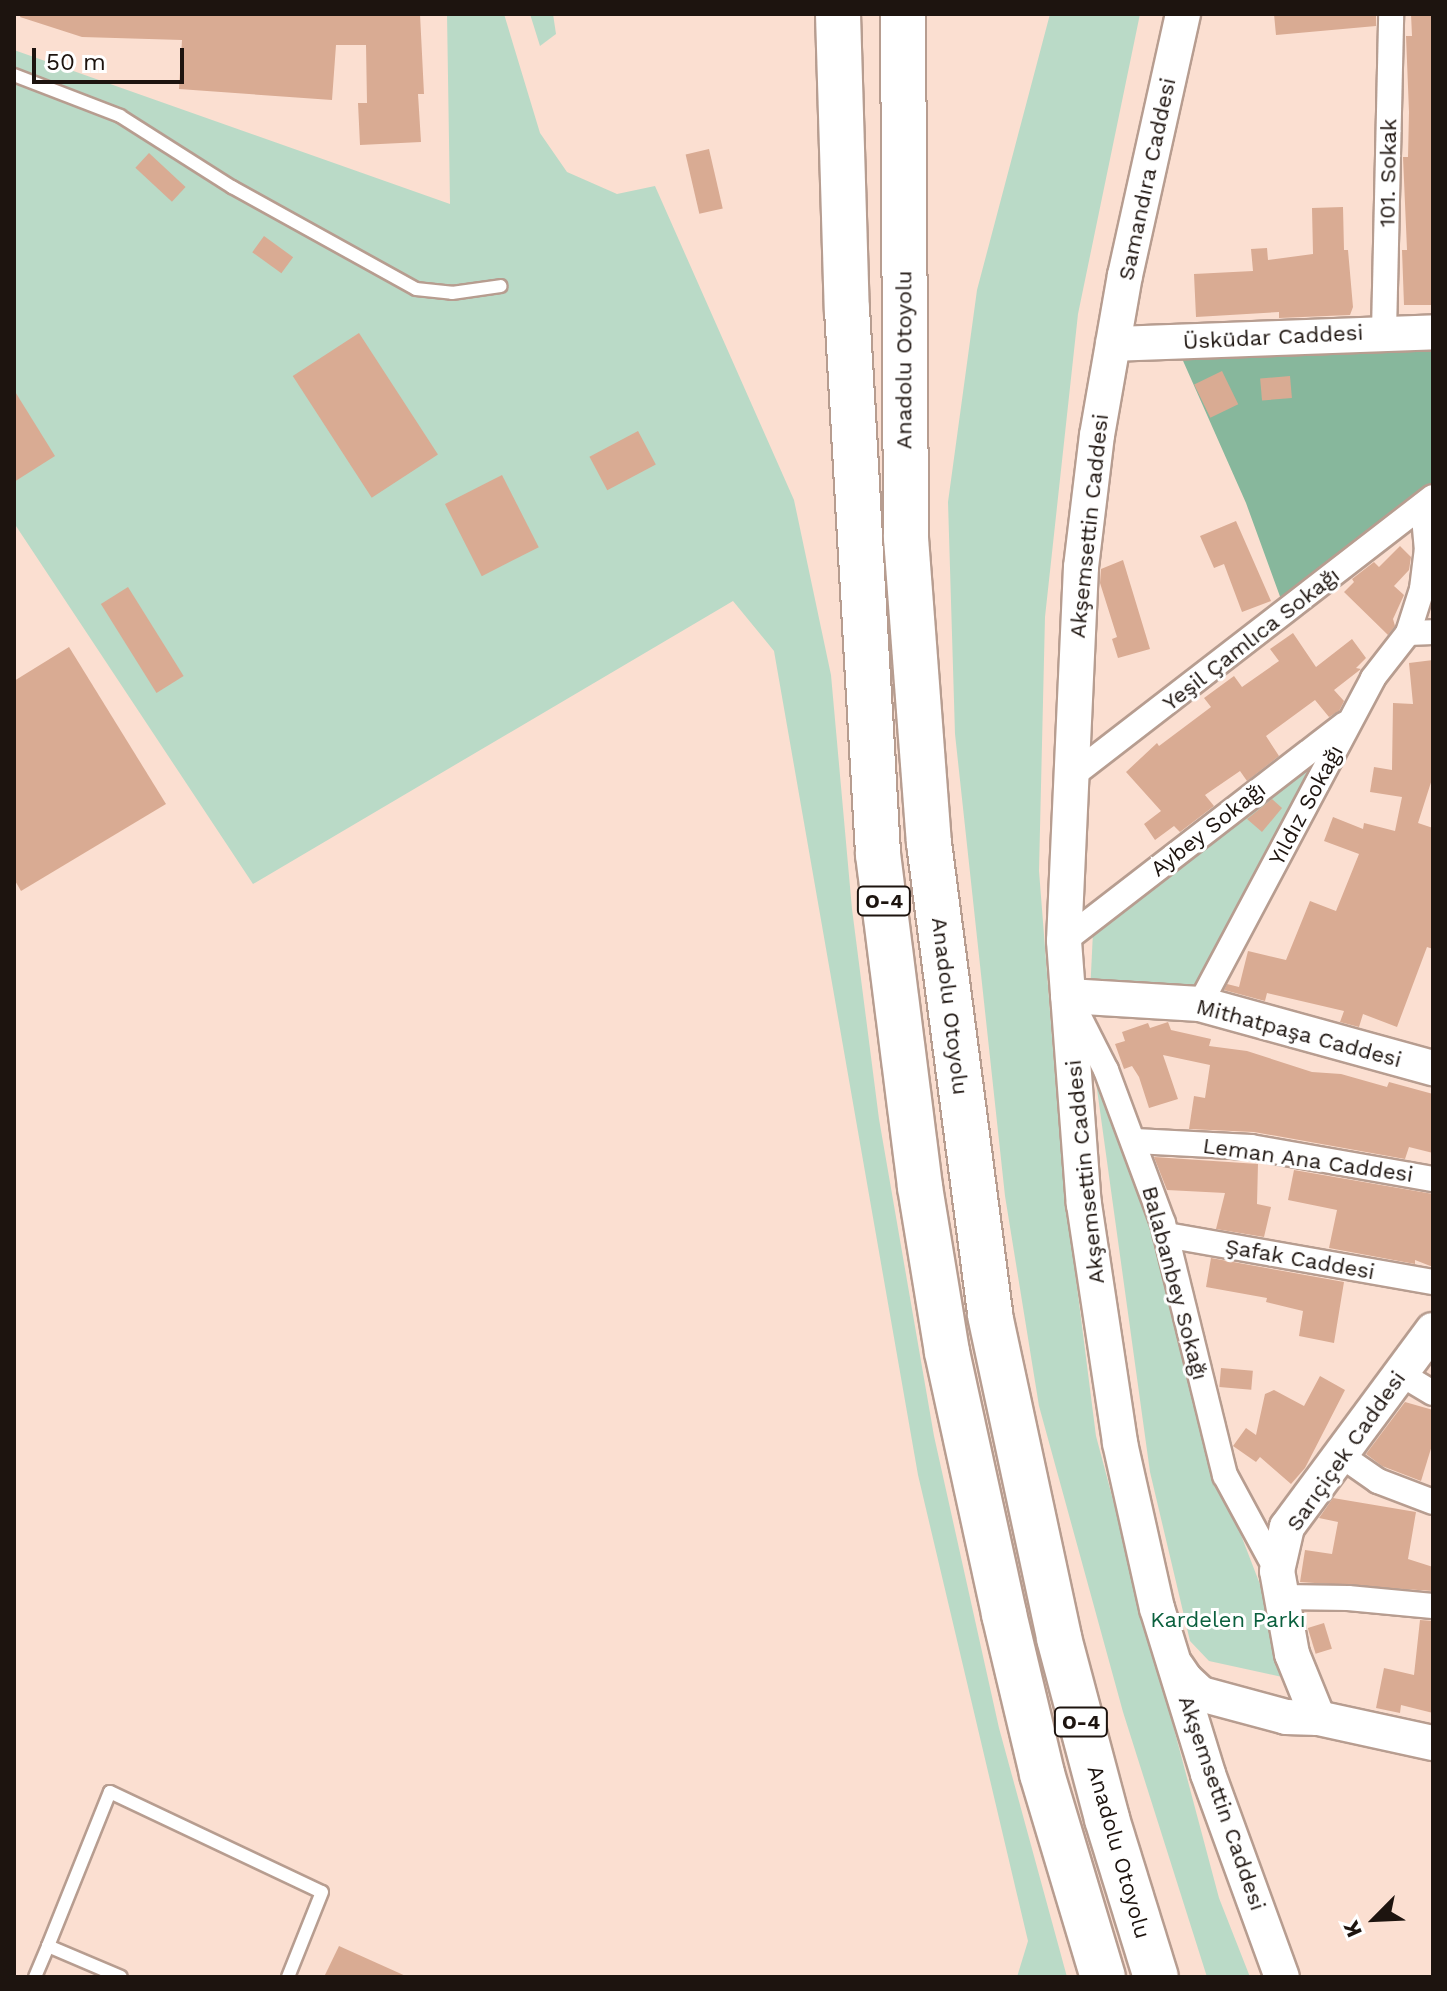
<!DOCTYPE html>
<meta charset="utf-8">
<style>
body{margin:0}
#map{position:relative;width:1447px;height:1991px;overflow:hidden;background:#fbdfd1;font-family:"Work Sans",sans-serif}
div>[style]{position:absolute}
.green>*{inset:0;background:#badac7}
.forest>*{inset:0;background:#87b79c}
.building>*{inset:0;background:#d9ab93;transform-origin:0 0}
.roads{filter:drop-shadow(2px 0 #b79d90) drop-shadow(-2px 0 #b79d90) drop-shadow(0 2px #b79d90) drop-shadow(0 -2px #b79d90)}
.lane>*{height:12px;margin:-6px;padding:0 6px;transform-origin:6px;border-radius:6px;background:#fff}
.street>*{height:24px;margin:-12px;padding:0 12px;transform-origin:12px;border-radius:12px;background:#fff}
.secondary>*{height:34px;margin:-17px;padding:0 17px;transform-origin:17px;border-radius:17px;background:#fff}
.highway>*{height:44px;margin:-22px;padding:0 22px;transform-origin:22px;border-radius:22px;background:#fff}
span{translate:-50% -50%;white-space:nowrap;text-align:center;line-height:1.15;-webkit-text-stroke:6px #fff;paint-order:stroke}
.shield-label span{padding:2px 6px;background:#fff;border:2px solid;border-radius:6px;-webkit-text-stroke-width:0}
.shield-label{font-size:20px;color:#1d140f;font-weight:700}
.street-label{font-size:22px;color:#1d140f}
.park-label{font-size:22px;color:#0b603e}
.frame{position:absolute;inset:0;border:16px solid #1d140f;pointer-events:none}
.north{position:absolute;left:1335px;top:1879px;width:80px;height:80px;-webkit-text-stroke:6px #fff;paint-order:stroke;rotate:246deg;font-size:22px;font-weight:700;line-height:32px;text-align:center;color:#1d140f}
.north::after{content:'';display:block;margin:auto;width:28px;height:36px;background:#1d140f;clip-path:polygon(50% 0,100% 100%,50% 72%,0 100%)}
.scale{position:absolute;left:32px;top:48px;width:152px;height:36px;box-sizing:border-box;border:4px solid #1d140f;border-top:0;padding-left:10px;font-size:24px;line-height:28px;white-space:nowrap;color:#1d140f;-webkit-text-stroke:6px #fff;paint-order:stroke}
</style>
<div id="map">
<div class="green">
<i style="clip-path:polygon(447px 14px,504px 14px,540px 133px,567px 172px,617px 194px,655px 186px,794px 500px,831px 675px,852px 909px,879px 1119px,934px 1436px,999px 1728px,1067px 1977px,1017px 1977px,1028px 1941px,918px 1475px,774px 651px,733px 601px,253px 884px,14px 523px,14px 50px,450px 204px)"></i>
<i style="clip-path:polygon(530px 14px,553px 14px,556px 34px,540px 46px)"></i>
<i style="clip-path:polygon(1050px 14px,1140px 14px,1078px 314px,1045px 617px,1039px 871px,1063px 1177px,1096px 1436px,1219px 1898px,1250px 1977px,1207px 1977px,1123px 1712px,1039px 1406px,1005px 1196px,955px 734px,948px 502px,977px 290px)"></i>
<i style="clip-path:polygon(1318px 754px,1196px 987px,1090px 994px,1093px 932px)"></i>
<i style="clip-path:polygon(1096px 1082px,1102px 1082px,1161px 1238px,1216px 1470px,1266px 1600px,1288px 1675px,1282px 1677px,1209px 1661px,1190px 1641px,1150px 1472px)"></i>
</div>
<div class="forest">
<i style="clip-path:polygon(1433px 343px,1433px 501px,1286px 613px,1246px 503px,1180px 354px)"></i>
</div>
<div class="building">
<i style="clip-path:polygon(21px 14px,420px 14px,424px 94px,418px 94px,421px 142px,360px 145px,358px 103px,367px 103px,366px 45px,336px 45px,332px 100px,179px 89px,182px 40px,82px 37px,20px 17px)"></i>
<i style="clip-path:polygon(1274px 14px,1376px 14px,1376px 26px,1276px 35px)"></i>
<i style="clip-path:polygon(1411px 14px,1433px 14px,1433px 305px,1404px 305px,1402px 250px,1407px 250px,1403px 157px,1408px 157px,1409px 112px,1406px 36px,1412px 36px)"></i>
<i style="left:709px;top:149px;width:61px;height:24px;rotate:77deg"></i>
<i style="left:149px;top:153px;width:50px;height:20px;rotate:43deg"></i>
<i style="clip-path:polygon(1343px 207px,1344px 250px,1348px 250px,1353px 307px,1350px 315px,1279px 318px,1279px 312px,1196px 317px,1194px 274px,1253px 271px,1251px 249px,1267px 248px,1268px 260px,1313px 254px,1312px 208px)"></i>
<i style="left:264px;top:236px;width:36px;height:20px;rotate:36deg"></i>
<i style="left:359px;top:333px;width:145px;height:79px;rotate:57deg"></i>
<i style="left:1222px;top:371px;width:37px;height:31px;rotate:64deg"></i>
<i style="left:1290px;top:376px;width:22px;height:30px;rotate:85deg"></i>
<i style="clip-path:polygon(14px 390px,55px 456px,14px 482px)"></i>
<i style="left:638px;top:431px;width:38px;height:55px;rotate:62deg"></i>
<i style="left:502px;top:475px;width:81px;height:64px;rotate:63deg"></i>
<i style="clip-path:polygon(1236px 521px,1271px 601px,1242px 612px,1224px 564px,1214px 568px,1200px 536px)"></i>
<i style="clip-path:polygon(1400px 546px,1411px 557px,1409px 570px,1394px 586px,1404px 595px,1393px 619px,1395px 626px,1388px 635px,1344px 592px,1354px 582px,1352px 579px,1374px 562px,1379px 567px)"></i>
<i style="clip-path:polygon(1123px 560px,1150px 649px,1118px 658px,1112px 639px,1117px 637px,1100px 583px,1101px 569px)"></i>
<i style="left:128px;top:587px;width:105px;height:32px;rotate:58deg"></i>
<i style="clip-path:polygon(1293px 633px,1316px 667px,1352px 639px,1366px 658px,1356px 668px,1361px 669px,1334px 690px,1344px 701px,1339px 711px,1329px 717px,1315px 700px,1266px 736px,1279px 756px,1247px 781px,1240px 771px,1205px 795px,1214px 806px,1180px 832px,1174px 826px,1155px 840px,1144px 824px,1161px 811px,1126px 772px,1157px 743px,1159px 746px,1211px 707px,1204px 698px,1234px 676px,1242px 687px,1279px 661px,1270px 649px)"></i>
<i style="clip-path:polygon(69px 647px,166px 804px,21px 891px,14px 879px,14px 681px)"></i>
<i style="clip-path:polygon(1433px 660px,1433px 776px,1418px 823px,1433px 828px,1433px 949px,1427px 947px,1397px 1027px,1363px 1014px,1359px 1027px,1340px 1022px,1344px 1011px,1267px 993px,1265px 1001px,1224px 990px,1227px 984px,1239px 987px,1248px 951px,1286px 960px,1310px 901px,1336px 911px,1359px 854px,1324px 841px,1333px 817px,1363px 829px,1364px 823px,1395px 831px,1402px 797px,1370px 792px,1374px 767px,1392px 770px,1393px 703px,1413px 704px,1409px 663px)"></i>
<i style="clip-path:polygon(1272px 799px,1282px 808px,1262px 832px,1247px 819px)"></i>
<i style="clip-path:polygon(1168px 1022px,1171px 1030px,1211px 1039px,1209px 1046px,1247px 1051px,1312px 1072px,1341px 1074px,1387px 1087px,1389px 1082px,1433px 1094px,1433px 1153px,1409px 1147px,1405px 1159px,1254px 1132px,1189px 1129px,1194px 1096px,1205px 1098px,1210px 1065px,1163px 1055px,1178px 1099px,1149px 1108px,1139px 1077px,1132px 1066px,1124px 1069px,1115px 1044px,1125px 1041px,1122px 1032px,1148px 1023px,1150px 1028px)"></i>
<i style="clip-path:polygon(1154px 1157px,1258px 1164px,1257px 1204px,1271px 1207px,1264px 1237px,1216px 1229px,1225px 1193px,1167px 1190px)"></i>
<i style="clip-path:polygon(1294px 1170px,1433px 1194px,1433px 1267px,1415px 1260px,1415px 1264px,1329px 1248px,1337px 1210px,1288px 1200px)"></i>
<i style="clip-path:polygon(1211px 1258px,1344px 1282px,1334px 1343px,1299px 1336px,1303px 1311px,1266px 1302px,1267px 1298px,1206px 1287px)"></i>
<i style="left:1221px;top:1368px;width:32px;height:19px;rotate:5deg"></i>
<i style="clip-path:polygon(1320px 1376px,1345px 1390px,1305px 1468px,1291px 1484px,1260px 1457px,1256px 1462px,1233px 1446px,1246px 1428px,1256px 1435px,1265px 1394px,1274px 1390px,1304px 1406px)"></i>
<i style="clip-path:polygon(1405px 1402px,1433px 1410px,1433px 1442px,1421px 1481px,1382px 1466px,1366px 1454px)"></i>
<i style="clip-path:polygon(1333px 1498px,1416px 1512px,1408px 1559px,1433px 1567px,1433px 1591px,1300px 1582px,1305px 1550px,1332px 1554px,1338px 1522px,1319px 1518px)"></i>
<i style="clip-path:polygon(1420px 1620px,1433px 1621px,1433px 1713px,1401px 1705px,1400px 1713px,1376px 1708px,1384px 1668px,1414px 1675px)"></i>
<i style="left:1324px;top:1623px;width:27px;height:17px;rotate:73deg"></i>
<i style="clip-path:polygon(339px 1946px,408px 1977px,324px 1977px)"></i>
</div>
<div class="roads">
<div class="lane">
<i style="left:14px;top:75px;width:114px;rotate:21.1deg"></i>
<i style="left:120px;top:116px;width:133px;rotate:32.4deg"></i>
<i style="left:232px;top:187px;width:210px;rotate:29deg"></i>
<i style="left:416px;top:289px;width:36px;rotate:6deg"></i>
<i style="left:452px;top:293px;width:49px;rotate:-8.1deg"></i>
<i style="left:48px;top:1946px;width:166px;rotate:-68.1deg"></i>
<i style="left:110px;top:1792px;width:234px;rotate:25.3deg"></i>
<i style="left:322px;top:1892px;width:92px;rotate:111.8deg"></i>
<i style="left:35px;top:1977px;width:34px;rotate:-67deg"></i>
<i style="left:48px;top:1946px;width:79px;rotate:23deg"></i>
</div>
<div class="street">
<i style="left:1384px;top:332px;width:318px;rotate:-88.7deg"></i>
<i style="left:1408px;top:633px;width:25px;rotate:-2deg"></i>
<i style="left:1068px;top:779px;width:461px;rotate:-37.7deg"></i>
<i style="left:1064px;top:941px;width:355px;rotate:-37.7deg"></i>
<i style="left:1200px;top:1004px;width:369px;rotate:-62deg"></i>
<i style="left:1373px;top:678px;width:57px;rotate:-52.1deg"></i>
<i style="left:1408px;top:633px;width:46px;rotate:-72.3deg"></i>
<i style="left:1422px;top:589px;width:38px;rotate:-83deg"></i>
<i style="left:1427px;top:551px;width:46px;rotate:-95deg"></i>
<i style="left:1073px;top:1005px;width:73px;rotate:63.1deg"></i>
<i style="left:1106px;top:1070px;width:163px;rotate:69.6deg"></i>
<i style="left:1163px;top:1223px;width:260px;rotate:76.2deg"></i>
<i style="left:1225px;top:1475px;width:109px;rotate:61.6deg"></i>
<i style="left:1135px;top:1141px;width:116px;rotate:3deg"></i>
<i style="left:1251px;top:1147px;width:185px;rotate:10deg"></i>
<i style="left:1166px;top:1235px;width:271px;rotate:10deg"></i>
<i style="left:1401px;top:1374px;width:37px;rotate:31deg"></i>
<i style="left:1342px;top:1456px;width:44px;rotate:34.8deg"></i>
<i style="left:1378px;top:1481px;width:59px;rotate:20.9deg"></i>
<i style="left:1283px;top:1597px;width:65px;rotate:0.9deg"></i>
<i style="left:1348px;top:1598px;width:85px;rotate:5.4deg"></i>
</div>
<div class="secondary">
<i style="left:1183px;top:14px;width:267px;rotate:102.5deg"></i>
<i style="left:1125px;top:275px;width:162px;rotate:99.9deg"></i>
<i style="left:1097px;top:435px;width:133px;rotate:96.9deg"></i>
<i style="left:1081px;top:567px;width:374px;rotate:92.6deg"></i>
<i style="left:1064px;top:941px;width:264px;rotate:85.7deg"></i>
<i style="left:1084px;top:1204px;width:242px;rotate:81.4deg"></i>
<i style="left:1120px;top:1443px;width:169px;rotate:77.4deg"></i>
<i style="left:1157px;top:1608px;width:174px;rotate:72.9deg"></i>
<i style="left:1208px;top:1774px;width:216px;rotate:70deg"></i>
<i style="left:1113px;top:344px;width:320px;rotate:-2.1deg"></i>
<i style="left:1068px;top:996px;width:132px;rotate:3.5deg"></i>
<i style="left:1200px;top:1004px;width:242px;rotate:15.4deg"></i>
<i style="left:1177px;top:1667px;width:14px;rotate:56deg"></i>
<i style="left:1185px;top:1679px;width:22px;rotate:43deg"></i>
<i style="left:1201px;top:1694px;width:88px;rotate:15.1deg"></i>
<i style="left:1286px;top:1717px;width:32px;rotate:2deg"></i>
<i style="left:1318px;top:1718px;width:118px;rotate:12.3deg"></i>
<i style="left:1318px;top:1718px;width:69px;rotate:-112.1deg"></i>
<i style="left:1292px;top:1654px;width:84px;rotate:-100.2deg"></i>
<i style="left:1277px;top:1571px;width:45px;rotate:-77.2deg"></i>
<i style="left:1287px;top:1527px;width:245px;rotate:-53.5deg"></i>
</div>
<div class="highway">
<i style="left:838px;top:14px;width:295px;rotate:88.3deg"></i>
<i style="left:847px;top:309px;width:546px;rotate:86.74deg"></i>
<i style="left:878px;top:854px;width:336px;rotate:82.8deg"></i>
<i style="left:920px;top:1187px;width:167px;rotate:80.7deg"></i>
<i style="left:947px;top:1352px;width:268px;rotate:77.7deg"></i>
<i style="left:1004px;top:1614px;width:164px;rotate:76.6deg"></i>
<i style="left:1042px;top:1774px;width:212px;rotate:73.3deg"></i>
<i style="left:903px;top:14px;width:524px;rotate:89.67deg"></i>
<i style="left:906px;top:538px;width:306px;rotate:85.7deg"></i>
<i style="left:929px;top:843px;width:476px;rotate:82.6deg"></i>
<i style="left:990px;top:1315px;width:330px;rotate:77.9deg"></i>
<i style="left:1059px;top:1638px;width:187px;rotate:75.1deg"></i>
<i style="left:1107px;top:1819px;width:165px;rotate:72.8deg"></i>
</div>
</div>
<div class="shield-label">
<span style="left:884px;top:901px">O-4</span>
<span style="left:1081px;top:1722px">O-4</span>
</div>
<div class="street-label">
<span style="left:1388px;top:173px;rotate:-89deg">101. Sokak</span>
<span style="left:1147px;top:179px;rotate:-78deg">Samandıra Caddesi</span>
<span style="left:1273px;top:337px;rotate:-3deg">Üsküdar Caddesi</span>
<span style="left:904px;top:360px;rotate:-90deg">Anadolu Otoyolu</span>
<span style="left:1089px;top:526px;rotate:-84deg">Akşemsettin Caddesi</span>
<span style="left:1251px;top:639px;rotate:-38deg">Yeşil Çamlıca Sokağı</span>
<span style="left:1306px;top:805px;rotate:-62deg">Yıldız Sokağı</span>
<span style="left:1208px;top:829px;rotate:-38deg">Aybey Sokağı</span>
<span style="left:950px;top:1006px;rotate:83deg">Anadolu Otoyolu</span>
<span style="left:1299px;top:1033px;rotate:15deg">Mithatpaşa Caddesi</span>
<span style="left:1308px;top:1160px;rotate:8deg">Leman Ana Caddesi</span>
<span style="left:1085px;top:1172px;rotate:-96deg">Akşemsettin Caddesi</span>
<span style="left:1300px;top:1259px;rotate:10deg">Şafak Caddesi</span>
<span style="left:1175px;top:1283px;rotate:75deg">Balabanbey Sokağı</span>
<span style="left:1346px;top:1451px;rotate:-55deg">Sarıçiçek Caddesi</span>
<span style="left:1222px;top:1803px;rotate:71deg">Akşemsettin Caddesi</span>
<span style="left:1119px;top:1852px;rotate:74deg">Anadolu Otoyolu</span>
</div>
<div class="park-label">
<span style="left:1228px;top:1620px">Kardelen Parkı</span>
</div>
<div class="frame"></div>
<div class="north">K</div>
<div class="scale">50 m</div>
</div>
